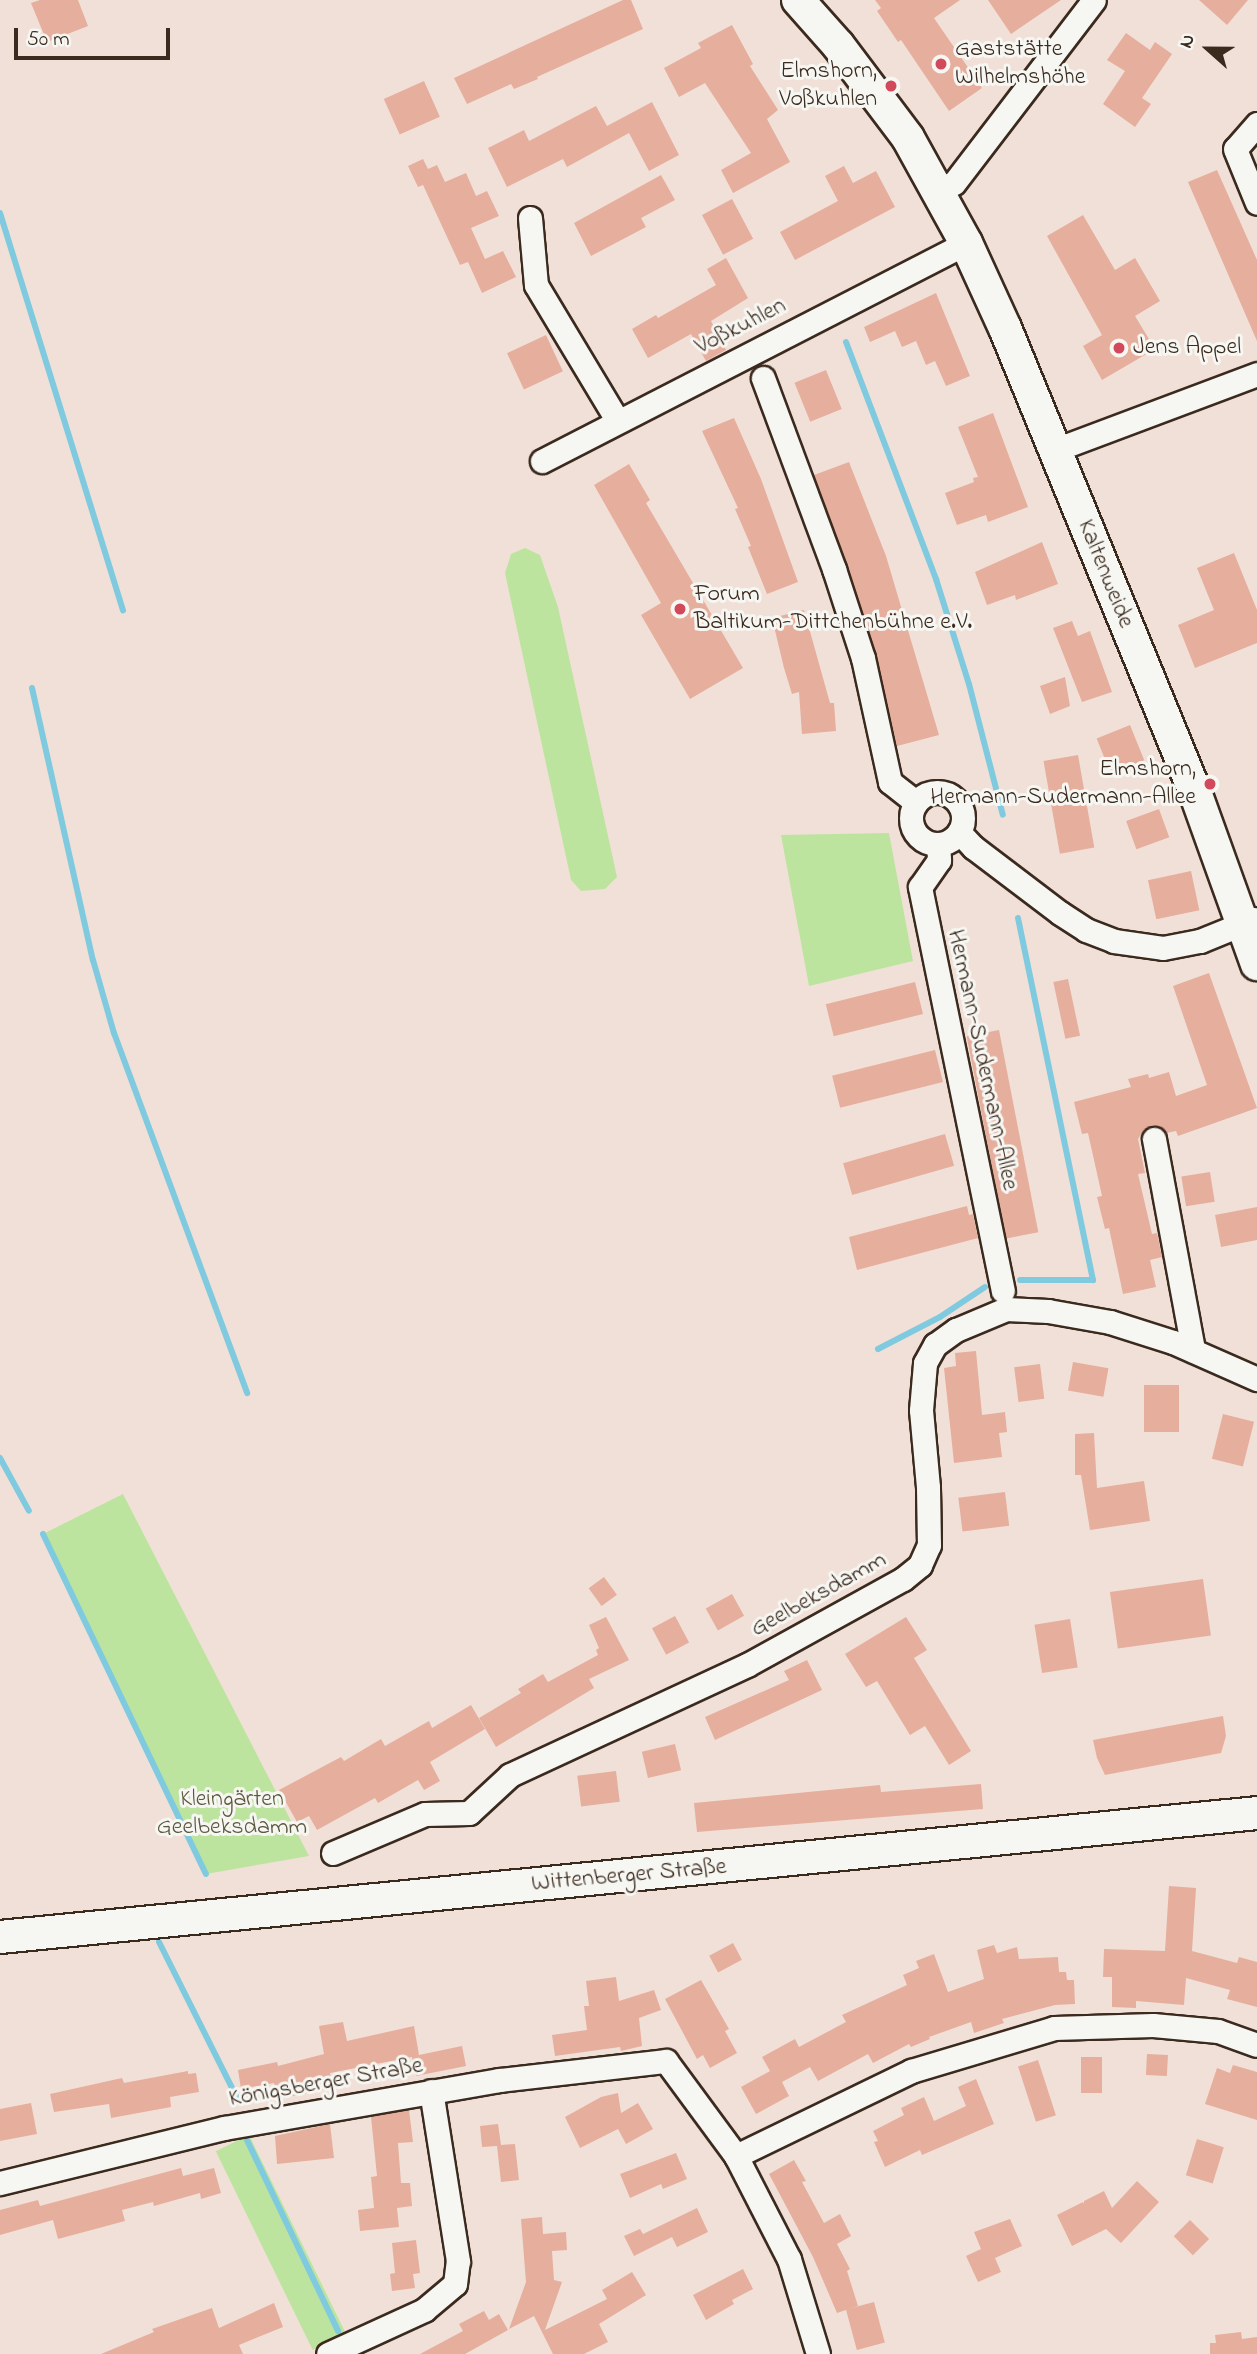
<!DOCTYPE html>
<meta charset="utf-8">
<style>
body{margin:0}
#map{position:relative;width:1257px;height:2354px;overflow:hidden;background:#f1e0d8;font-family:"Indie Flower",sans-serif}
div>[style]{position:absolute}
.green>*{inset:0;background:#bde49f;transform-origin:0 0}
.stream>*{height:6px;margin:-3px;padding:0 3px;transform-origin:3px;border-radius:3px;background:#7fcadf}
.building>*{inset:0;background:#e6ae9d;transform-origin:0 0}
.roads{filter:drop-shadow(2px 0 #3b2a1e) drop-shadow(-2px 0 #3b2a1e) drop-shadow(0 2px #3b2a1e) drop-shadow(0 -2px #3b2a1e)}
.minor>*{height:23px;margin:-11.5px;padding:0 11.5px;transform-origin:11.5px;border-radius:11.5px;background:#f6f6f2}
.minor>.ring{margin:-11.5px;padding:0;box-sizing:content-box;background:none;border:23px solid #f6f6f2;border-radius:50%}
.secondary>*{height:32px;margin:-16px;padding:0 16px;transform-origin:16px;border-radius:16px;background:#f6f6f2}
.dots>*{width:19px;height:19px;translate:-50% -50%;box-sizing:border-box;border:4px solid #f6f6f2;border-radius:50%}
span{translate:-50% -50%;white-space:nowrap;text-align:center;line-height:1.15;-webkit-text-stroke:6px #f6f6f2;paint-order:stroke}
.poi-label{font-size:24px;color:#3b2a1e}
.left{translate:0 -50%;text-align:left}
.right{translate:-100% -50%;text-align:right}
.street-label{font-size:24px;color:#3b2a1e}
.park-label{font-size:24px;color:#5c583e}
.north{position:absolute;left:1173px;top:14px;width:70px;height:70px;-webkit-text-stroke:5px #f6f6f2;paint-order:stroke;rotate:291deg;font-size:19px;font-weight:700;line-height:28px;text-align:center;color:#3b2a1e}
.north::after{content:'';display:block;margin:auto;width:24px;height:32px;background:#3b2a1e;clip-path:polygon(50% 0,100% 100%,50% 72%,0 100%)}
.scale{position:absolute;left:14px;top:28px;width:156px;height:32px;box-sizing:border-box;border:4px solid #3b2a1e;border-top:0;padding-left:9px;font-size:21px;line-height:24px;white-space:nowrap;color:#3b2a1e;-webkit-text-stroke:5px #f6f6f2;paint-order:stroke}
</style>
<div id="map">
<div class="green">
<i style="clip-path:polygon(525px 548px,540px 555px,558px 607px,617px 877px,605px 889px,581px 891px,571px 880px,505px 573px,511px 554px)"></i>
<i style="clip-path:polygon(889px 833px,913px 961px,809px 986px,781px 835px)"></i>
<i style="clip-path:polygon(123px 1494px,309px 1856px,206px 1874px,43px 1534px)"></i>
<i style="left:249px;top:2135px;width:221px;height:37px;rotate:64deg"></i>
</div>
<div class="stream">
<i style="left:0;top:213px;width:416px;rotate:72.8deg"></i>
<i style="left:846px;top:342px;width:254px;rotate:69.2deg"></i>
<i style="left:936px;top:579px;width:110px;rotate:72.6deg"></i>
<i style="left:969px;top:684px;width:135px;rotate:75.5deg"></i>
<i style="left:32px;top:688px;width:279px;rotate:77.4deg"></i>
<i style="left:93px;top:960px;width:76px;rotate:74deg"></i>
<i style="left:114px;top:1033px;width:384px;rotate:69.7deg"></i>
<i style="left:1018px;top:918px;width:370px;rotate:78.3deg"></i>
<i style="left:1093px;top:1280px;width:73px;rotate:180deg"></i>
<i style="left:878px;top:1349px;width:70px;rotate:-27.3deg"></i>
<i style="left:940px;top:1317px;width:54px;rotate:-33.7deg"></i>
<i style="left:0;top:1458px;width:60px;rotate:61.3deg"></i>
<i style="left:43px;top:1534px;width:377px;rotate:64.4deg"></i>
<i style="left:159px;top:1942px;width:179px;rotate:63.4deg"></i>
<i style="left:246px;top:2138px;width:214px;rotate:64.5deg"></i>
</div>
<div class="building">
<i style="clip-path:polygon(40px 0,78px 0,88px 26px,47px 42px,31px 3px)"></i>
<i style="clip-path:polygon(623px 0,631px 0,643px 29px,537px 77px,538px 79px,514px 89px,511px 84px,467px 104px,454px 78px)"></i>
<i style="clip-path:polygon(875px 0,960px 0,934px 18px,982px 88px,949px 111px,901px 40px,898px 42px,877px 11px,881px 8px)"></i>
<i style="clip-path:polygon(988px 0,1061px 0,1011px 34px)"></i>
<i style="clip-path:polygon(1199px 0,1248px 0,1227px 25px)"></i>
<i style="clip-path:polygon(732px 25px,753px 64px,750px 66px,778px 110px,767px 119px,790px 162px,733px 193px,721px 170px,751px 153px,705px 83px,679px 97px,664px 68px,701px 48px,698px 43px)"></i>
<i style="clip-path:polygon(1126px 33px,1150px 50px,1155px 42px,1172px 54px,1142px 98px,1151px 104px,1135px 127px,1103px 104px,1125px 71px,1107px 60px)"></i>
<i style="left:424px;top:81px;width:39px;height:44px;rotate:66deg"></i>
<i style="clip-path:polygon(652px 102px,679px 155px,649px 171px,629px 133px,567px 167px,563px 159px,507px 187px,488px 148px,524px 130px,529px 141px,596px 106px,607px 126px)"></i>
<i style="clip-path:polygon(423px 159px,428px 169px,437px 165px,445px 182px,466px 173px,476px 196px,487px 191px,499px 216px,471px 228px,485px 259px,503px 251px,516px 277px,482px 293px,468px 262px,460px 265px,423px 185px,418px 187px,408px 166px)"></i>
<i style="clip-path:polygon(844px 166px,853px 183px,876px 171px,895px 207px,795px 260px,780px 232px,838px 201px,825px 176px)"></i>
<i style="clip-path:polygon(1217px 170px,1257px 260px,1257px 341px,1188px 182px)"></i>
<i style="clip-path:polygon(661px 175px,675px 200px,641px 218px,646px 227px,591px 256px,574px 223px)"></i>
<i style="left:732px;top:199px;width:45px;height:34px;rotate:62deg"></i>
<i style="clip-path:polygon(1083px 215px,1115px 270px,1135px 258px,1160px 301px,1135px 316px,1155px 349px,1102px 380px,1083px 346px,1102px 335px,1047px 236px)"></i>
<i style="clip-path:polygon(726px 258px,748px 298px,711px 321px,726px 350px,706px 361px,691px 334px,648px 358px,632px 329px,656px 315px,658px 318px,716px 285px,707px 269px)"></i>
<i style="clip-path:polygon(936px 293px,970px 376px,946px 386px,935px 361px,926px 365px,916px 341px,902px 347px,895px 331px,870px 342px,864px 327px)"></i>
<i style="left:546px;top:335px;width:40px;height:43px;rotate:65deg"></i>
<i style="left:826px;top:370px;width:42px;height:34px;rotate:68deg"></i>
<i style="clip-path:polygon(993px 413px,1028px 507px,988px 522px,986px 515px,957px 525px,945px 493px,974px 482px,973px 478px,978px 477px,958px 427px)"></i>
<i style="clip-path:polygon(734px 418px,761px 479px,798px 582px,767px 594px,748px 547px,751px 546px,735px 509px,738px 508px,702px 431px)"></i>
<i style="clip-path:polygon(849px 462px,886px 556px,939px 735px,897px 746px,876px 654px,814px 475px)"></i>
<i style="clip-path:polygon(629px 464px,650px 500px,646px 503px,743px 668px,690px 699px,641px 615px,661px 603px,594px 485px)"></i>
<i style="clip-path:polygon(1042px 542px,1058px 584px,1016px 600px,1015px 595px,987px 605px,975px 572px)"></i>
<i style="clip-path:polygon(1234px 553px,1257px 610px,1257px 643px,1195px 668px,1178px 625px,1214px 610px,1197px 568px)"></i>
<i style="clip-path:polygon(804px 610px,830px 703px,834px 703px,836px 731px,802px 734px,799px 692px,792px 694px,784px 668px,772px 618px)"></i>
<i style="clip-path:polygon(1072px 621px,1078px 636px,1090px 631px,1112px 692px,1082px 702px,1053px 628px)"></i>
<i style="clip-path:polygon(1065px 677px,1070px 706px,1050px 714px,1040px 686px)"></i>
<i style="left:1130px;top:725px;width:38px;height:36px;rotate:68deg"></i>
<i style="left:1078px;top:755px;width:94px;height:35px;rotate:80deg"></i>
<i style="left:1159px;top:809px;width:30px;height:35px;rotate:70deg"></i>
<i style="left:1191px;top:871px;width:40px;height:44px;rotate:78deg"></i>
<i style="clip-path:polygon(1209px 973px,1257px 1108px,1178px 1136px,1176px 1131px,1166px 1133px,1158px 1126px,1144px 1129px,1138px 1139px,1145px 1173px,1138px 1174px,1152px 1234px,1157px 1233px,1162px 1257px,1150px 1260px,1156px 1287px,1123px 1294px,1109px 1228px,1105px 1229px,1097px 1197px,1102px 1196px,1088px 1133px,1082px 1134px,1074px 1102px,1131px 1087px,1128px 1079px,1148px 1074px,1149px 1078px,1169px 1072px,1176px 1096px,1207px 1085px,1173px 986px)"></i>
<i style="left:1068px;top:979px;width:58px;height:15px;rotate:78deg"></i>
<i style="left:915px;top:982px;width:33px;height:92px;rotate:76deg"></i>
<i style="left:999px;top:1030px;width:206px;height:33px;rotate:79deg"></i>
<i style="left:935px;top:1050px;width:33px;height:106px;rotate:76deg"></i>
<i style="left:945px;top:1134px;width:33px;height:106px;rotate:74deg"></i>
<i style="left:1210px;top:1172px;width:30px;height:29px;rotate:81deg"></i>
<i style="clip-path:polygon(967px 1206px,969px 1215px,973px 1214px,978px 1238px,857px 1270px,849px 1237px)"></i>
<i style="clip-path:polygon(1257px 1207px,1257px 1240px,1221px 1247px,1215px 1215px)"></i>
<i style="clip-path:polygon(976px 1351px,982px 1415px,1005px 1412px,1007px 1432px,999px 1433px,1002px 1457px,954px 1463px,944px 1368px,956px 1366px,955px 1353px)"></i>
<i style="left:1073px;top:1362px;width:36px;height:29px;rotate:10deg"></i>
<i style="left:1040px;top:1364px;width:35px;height:26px;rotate:83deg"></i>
<i style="left:1144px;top:1385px;width:35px;height:47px"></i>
<i style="left:1223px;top:1414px;width:32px;height:46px;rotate:14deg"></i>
<i style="clip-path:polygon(1094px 1433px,1097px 1488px,1144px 1481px,1150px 1521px,1090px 1530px,1081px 1475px,1075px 1475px,1075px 1434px)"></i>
<i style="left:1005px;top:1492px;width:34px;height:47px;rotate:83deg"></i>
<i style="left:604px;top:1577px;width:22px;height:19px;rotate:54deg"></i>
<i style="left:1203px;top:1579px;width:57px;height:94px;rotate:82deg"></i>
<i style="left:732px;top:1594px;width:25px;height:30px;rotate:61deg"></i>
<i style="left:675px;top:1616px;width:30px;height:26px;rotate:62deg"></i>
<i style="clip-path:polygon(606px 1617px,629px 1660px,589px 1679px,594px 1688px,496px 1747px,479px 1718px,521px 1693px,518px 1689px,543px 1674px,548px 1682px,598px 1655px,596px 1650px,599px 1648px,589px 1625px)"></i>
<i style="clip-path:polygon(906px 1617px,927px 1650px,914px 1658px,971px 1751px,949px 1765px,925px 1726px,910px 1735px,877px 1681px,866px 1687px,845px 1654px)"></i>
<i style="left:1070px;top:1619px;width:49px;height:36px;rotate:81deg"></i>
<i style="clip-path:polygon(807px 1660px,822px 1690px,715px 1740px,705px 1717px,789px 1680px,784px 1671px)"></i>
<i style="clip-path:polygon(471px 1705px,485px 1729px,430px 1762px,440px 1781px,424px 1790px,418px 1780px,378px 1803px,375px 1798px,317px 1830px,309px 1816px,297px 1822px,279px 1790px,341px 1757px,344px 1761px,381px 1739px,385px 1746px,429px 1721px,432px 1728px)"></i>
<i style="clip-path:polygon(1223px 1716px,1226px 1736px,1221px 1753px,1105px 1775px,1097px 1758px,1093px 1740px)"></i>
<i style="left:675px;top:1744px;width:27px;height:34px;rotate:77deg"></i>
<i style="left:616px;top:1771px;width:31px;height:39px;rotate:83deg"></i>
<i style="clip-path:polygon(981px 1784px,983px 1809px,697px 1832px,694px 1803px,880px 1785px,881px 1792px)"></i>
<i style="clip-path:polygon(1169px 1886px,1196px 1888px,1192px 1951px,1237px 1963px,1239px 1957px,1257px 1962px,1257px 2007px,1227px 1999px,1230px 1990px,1186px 1978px,1184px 2005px,1136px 2001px,1136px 2008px,1112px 2007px,1112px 1977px,1103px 1977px,1104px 1949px,1165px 1951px)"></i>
<i style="left:733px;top:1943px;width:19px;height:27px;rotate:62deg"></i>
<i style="clip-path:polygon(994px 1945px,997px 1953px,1017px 1947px,1019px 1959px,1058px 1957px,1059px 1972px,1066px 1972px,1067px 1980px,1074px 1980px,1075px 2004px,1055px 2005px,1002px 2019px,1004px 2023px,974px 2033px,971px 2022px,929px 2037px,930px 2039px,911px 2047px,909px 2044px,873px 2063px,868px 2054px,818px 2081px,810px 2067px,782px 2082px,789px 2096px,756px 2114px,741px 2087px,770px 2071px,762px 2057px,795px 2039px,799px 2047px,846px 2022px,842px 2015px,907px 1985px,903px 1975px,919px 1968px,916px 1961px,934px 1954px,948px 1992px,984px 1979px,977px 1950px)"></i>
<i style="clip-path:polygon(616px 1977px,619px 2001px,654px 1990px,661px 2010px,639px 2018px,642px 2046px,621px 2051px,620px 2047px,555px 2056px,552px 2035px,587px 2030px,584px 2006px,589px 2006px,586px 1981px)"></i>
<i style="clip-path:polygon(701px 1980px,729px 2029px,725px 2031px,737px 2053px,710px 2068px,703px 2055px,697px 2059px,665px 1999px)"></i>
<i style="clip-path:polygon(343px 2022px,347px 2041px,414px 2026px,419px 2055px,462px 2046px,466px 2066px,416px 2076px,412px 2057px,330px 2073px,333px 2088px,278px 2099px,274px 2083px,241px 2089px,238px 2070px,277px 2062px,278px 2066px,324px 2054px,319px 2026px)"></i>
<i style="left:1147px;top:2054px;width:21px;height:21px;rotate:3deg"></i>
<i style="left:1081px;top:2057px;width:21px;height:36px"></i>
<i style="left:1038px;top:2060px;width:58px;height:21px;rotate:72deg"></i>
<i style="clip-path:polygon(1233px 2065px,1257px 2072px,1257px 2120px,1205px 2104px,1217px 2068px,1230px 2073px)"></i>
<i style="clip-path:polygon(188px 2071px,188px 2074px,196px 2073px,199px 2092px,170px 2097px,171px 2107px,111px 2118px,109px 2104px,54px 2112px,50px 2094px,122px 2078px,124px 2083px)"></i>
<i style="clip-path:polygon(976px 2079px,994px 2124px,922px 2155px,920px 2150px,885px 2167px,874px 2142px,878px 2141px,873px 2131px,904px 2115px,901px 2108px,924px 2097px,934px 2121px,966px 2106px,958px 2087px)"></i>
<i style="clip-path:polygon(618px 2093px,621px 2113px,638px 2103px,653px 2129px,626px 2144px,618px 2129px,580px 2148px,565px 2117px,601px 2097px)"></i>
<i style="clip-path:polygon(31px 2103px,37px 2134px,0 2141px,0 2109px)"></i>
<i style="clip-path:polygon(409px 2110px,413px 2142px,398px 2143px,401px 2183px,410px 2183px,412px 2206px,397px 2208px,399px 2227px,360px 2231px,358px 2210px,374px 2208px,371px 2177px,377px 2176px,371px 2117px)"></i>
<i style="clip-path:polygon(330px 2124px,334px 2158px,277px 2164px,275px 2136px)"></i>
<i style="clip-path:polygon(498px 2124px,501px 2145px,515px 2144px,519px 2180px,501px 2182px,497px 2146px,482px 2147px,480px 2126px)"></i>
<i style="left:1197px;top:2139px;width:28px;height:38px;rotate:17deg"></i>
<i style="clip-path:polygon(676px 2153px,687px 2179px,663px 2189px,661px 2184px,630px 2198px,620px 2174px)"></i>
<i style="clip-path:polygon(794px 2160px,806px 2181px,802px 2182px,824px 2223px,840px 2214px,851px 2236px,837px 2244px,850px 2269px,847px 2271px,858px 2306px,837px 2313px,813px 2257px,769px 2174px)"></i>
<i style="clip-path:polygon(181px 2168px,183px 2176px,214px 2168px,221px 2193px,201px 2199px,200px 2193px,154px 2206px,153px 2202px,122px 2210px,125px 2221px,58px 2239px,53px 2220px,0 2235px,0 2210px,38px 2200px,40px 2206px)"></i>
<i style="clip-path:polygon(1137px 2181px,1159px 2202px,1121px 2243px,1106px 2229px,1072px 2246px,1057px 2215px,1083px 2202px,1084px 2204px,1084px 2201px,1104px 2191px,1112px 2208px)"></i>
<i style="clip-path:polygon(697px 2208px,708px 2232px,677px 2247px,672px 2237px,634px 2256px,624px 2236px,640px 2229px,643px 2234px)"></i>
<i style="clip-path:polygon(542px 2217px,543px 2234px,566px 2232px,567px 2250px,552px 2251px,554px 2280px,562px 2282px,545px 2330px,607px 2299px,602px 2290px,632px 2272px,646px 2295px,599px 2324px,608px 2342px,584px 2354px,553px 2354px,534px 2316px,509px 2329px,526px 2282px,521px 2219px)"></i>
<i style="clip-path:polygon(1010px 2219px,1022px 2246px,995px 2258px,1001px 2272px,978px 2282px,966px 2256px,981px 2249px,974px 2232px)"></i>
<i style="left:1190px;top:2220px;width:27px;height:23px;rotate:45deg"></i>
<i style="clip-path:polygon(416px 2240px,420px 2273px,413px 2274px,415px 2288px,392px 2291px,390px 2274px,395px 2273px,392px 2243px)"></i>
<i style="clip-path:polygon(743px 2269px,753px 2289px,732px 2300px,734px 2304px,706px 2320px,693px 2295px)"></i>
<i style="left:874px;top:2302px;width:42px;height:29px;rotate:75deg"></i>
<i style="clip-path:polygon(274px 2303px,283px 2327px,239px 2345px,243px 2354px,101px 2354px,154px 2332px,152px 2329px,212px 2308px,219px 2328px)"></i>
<i style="clip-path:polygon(484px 2311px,489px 2320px,499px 2314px,508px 2330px,465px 2354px,420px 2354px,463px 2331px,459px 2324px)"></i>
<i style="clip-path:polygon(1241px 2332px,1242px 2339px,1257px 2337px,1257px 2354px,1210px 2354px,1210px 2343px,1216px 2343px,1215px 2335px)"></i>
</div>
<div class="roads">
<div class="minor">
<i style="left:1257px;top:124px;width:33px;rotate:131deg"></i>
<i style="left:1235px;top:149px;width:58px;rotate:67.8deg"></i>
<i style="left:938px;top:190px;width:17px;rotate:-24deg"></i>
<i style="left:954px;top:183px;width:230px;rotate:-52.6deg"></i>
<i style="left:530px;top:218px;width:67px;rotate:84.9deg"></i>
<i style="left:536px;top:285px;width:157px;rotate:59deg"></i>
<i style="left:763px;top:378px;width:204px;rotate:69.6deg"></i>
<i style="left:834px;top:569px;width:94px;rotate:72deg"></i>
<i style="left:863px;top:658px;width:127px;rotate:77.7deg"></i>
<i style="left:890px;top:782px;width:33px;rotate:38deg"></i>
<i style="left:1055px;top:450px;width:216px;rotate:-20.6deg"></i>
<i style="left:542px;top:461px;width:477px;rotate:-27.2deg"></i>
<i class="ring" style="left:911px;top:792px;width:29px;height:29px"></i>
<i style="left:959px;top:832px;width:21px;rotate:47deg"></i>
<i style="left:973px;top:847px;width:109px;rotate:37.2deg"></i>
<i style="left:1060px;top:913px;width:31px;rotate:33deg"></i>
<i style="left:1086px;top:930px;width:30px;rotate:21deg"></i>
<i style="left:1114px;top:941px;width:49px;rotate:8.1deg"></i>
<i style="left:1163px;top:948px;width:38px;rotate:-11deg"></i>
<i style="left:1200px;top:941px;width:58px;rotate:-22.2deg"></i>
<i style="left:938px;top:844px;width:16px;rotate:86deg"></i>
<i style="left:939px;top:860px;width:33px;rotate:125deg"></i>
<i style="left:920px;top:887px;width:412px;rotate:78.4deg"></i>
<i style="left:1154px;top:1139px;width:215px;rotate:79.5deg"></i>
<i style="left:333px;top:1853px;width:100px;rotate:-23deg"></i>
<i style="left:425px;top:1814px;width:44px;rotate:-1.3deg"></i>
<i style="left:469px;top:1813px;width:56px;rotate:-42.8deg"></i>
<i style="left:510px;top:1775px;width:261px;rotate:-24.9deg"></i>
<i style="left:747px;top:1665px;width:178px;rotate:-28.9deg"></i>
<i style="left:903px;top:1579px;width:22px;rotate:-39deg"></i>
<i style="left:920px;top:1565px;width:22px;rotate:-66deg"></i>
<i style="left:929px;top:1545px;width:58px;rotate:-91deg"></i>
<i style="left:928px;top:1487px;width:77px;rotate:-95.2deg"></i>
<i style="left:921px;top:1410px;width:47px;rotate:-85.1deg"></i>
<i style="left:925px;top:1363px;width:21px;rotate:-61deg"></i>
<i style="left:935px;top:1345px;width:26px;rotate:-36deg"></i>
<i style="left:956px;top:1330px;width:54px;rotate:-22.8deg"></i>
<i style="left:1006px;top:1309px;width:42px;rotate:2.7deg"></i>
<i style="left:1048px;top:1311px;width:63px;rotate:10.1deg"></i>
<i style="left:1110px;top:1322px;width:66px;rotate:17.6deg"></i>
<i style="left:1173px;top:1342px;width:92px;rotate:23.8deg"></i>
<i style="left:736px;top:2156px;width:195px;rotate:-25.9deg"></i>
<i style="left:911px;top:2071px;width:149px;rotate:-16.7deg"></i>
<i style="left:1054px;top:2028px;width:99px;rotate:-1.7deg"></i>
<i style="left:1153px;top:2025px;width:65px;rotate:5.3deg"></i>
<i style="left:1218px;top:2031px;width:41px;rotate:19.7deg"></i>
<i style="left:0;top:2183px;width:231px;rotate:-13.8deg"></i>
<i style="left:224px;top:2128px;width:279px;rotate:-9.9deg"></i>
<i style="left:499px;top:2080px;width:168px;rotate:-6.5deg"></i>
<i style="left:666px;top:2061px;width:118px;rotate:53.6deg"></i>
<i style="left:736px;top:2156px;width:116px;rotate:62.8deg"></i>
<i style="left:789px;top:2259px;width:99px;rotate:73deg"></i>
<i style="left:328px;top:2354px;width:106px;rotate:-24.6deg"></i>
<i style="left:424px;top:2310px;width:40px;rotate:-40deg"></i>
<i style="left:455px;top:2284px;width:23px;rotate:-83deg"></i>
<i style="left:458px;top:2261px;width:172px;rotate:-99deg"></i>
</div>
<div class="secondary">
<i style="left:798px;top:0;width:60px;rotate:48.4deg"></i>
<i style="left:838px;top:45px;width:116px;rotate:53deg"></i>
<i style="left:908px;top:138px;width:120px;rotate:61.1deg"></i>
<i style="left:966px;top:243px;width:94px;rotate:65.4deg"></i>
<i style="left:1005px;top:328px;width:501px;rotate:67.73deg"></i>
<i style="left:1195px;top:792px;width:183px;rotate:70.2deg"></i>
<i style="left:0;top:1937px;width:1263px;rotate:-5.63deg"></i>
</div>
</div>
<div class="dots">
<i style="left:941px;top:64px;background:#d1495b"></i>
<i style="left:891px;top:86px;background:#d1495b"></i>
<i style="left:1119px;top:348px;background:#d1495b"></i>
<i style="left:680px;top:609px;background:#d1495b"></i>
<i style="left:1210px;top:784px;background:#d1495b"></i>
</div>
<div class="poi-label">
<span class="left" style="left:955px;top:64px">Gaststätte<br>Wilhelmshöhe</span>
<span class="right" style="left:877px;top:86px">Elmshorn,<br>Voßkuhlen</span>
<span class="left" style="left:1133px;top:348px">Jens Appel</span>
<span class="left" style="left:694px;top:609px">Forum<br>Baltikum-Dittchenbühne e.V.</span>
<span class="right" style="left:1196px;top:784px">Elmshorn,<br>Hermann-Sudermann-Allee</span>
</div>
<div class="street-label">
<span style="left:741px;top:327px;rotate:-27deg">Voßkuhlen</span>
<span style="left:1105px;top:574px;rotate:68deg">Kaltenweide</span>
<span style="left:982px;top:1060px;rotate:78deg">Hermann-Sudermann-Allee</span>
<span style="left:819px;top:1595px;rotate:-29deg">Geelbeksdamm</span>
<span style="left:629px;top:1876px;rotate:-5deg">Wittenberger Straße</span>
<span style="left:326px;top:2083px;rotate:-10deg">Königsberger Straße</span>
</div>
<div class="park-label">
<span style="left:232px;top:1814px">Kleingärten<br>Geelbeksdamm</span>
</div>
<div class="north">N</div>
<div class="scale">50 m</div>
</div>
